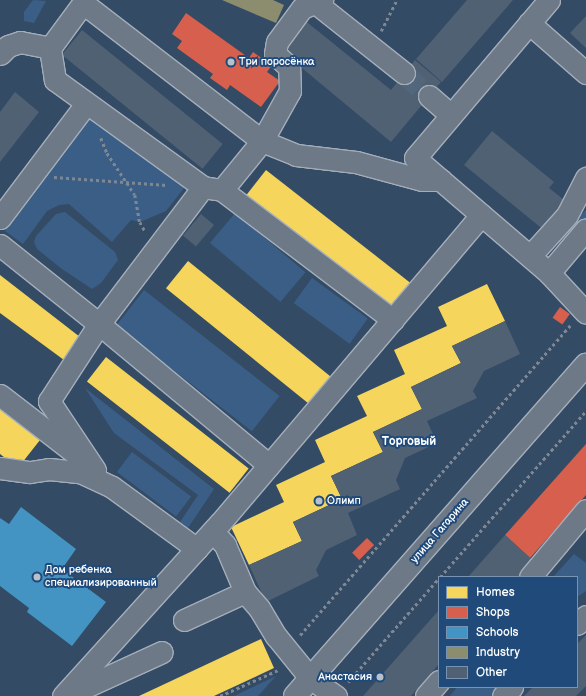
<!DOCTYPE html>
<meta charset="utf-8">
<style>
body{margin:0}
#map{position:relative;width:586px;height:696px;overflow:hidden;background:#344b65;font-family:"Balsamiq Sans",sans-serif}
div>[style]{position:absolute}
.green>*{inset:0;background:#3b5e86;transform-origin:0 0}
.homes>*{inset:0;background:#f6d55c;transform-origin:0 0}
.shops>*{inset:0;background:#d6604d;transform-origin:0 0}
.schools>*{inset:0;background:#4393c3}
.industry>*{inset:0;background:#8c8c6e}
.building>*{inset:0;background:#506174;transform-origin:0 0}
.minor-tunnel>*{height:21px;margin-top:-10.5px;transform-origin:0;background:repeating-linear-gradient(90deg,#52667c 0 21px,transparent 0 31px)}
.path>*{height:2.5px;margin-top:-1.25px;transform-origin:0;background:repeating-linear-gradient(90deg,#7e8895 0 3px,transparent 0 6px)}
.roads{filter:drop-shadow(1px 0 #a4aeba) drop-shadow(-1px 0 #a4aeba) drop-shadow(0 1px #a4aeba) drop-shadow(0 -1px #a4aeba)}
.minor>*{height:21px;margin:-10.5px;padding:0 10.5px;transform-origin:10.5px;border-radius:10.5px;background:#6d7986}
.major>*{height:22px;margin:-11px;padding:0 11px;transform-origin:11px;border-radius:11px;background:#6d7986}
.dots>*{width:11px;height:11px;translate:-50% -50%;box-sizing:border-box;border:2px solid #1f4a7a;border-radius:50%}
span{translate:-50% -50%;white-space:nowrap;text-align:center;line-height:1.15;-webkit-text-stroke:4px #1f4a7a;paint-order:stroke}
.poi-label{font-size:11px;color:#fff}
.left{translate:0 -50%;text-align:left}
.right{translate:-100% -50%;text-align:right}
.street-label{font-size:11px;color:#fff}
.neighbourhood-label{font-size:12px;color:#fff;font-weight:700}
.legend{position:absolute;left:438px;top:576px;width:140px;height:112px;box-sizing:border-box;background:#1f4a7a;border:1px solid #7992af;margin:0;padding:5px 7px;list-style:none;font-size:12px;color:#fff}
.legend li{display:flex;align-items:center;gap:8px;height:20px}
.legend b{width:20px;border:1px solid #7992af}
</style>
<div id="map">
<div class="green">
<i style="clip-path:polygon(33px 0,46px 1px,34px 23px,24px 21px,24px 12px)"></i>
<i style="clip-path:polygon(89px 116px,184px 188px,166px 211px,140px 222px,131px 220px,112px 242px,69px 204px,59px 205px,47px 211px,23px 244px,5px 231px)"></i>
<i style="clip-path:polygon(586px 210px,586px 222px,563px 246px,558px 243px,559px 237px)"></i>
<i style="clip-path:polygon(65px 212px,115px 252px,118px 260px,101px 283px,92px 289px,62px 269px,37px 249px,34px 242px,36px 236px,56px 214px)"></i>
<i style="left:235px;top:213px;width:92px;height:39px;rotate:40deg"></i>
<i style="left:312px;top:278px;width:69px;height:31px;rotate:36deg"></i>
<i style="left:144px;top:290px;width:172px;height:45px;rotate:38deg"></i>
<i style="clip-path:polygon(85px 388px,214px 489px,188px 528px,180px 522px,198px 495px,114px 433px)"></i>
<i style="left:132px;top:452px;width:74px;height:25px;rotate:37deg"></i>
<i style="clip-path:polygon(574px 554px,586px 563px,586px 591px,577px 597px,577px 577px,553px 577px)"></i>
<i style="clip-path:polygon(276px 676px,258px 696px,234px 696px)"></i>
<i style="clip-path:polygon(457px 687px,504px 687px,493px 696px,450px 696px)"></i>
</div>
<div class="homes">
<i style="left:266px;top:170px;width:183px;height:34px;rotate:38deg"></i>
<i style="left:188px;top:261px;width:183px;height:35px;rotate:39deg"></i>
<i style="clip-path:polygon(0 275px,80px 337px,64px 360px,0 313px)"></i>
<i style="clip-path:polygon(487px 284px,505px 321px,452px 346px,461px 363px,411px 387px,422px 409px,373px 432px,383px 452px,331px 476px,342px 499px,293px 522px,302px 541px,249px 565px,231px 527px,284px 502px,276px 485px,325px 462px,315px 440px,367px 416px,357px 396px,405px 374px,394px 350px,447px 326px,438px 307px)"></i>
<i style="left:106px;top:357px;width:181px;height:31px;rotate:38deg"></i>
<i style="clip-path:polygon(0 409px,40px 440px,18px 468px,0 454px)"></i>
<i style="clip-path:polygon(261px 639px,274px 668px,257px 676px,214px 696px,139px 696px)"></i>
</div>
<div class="shops">
<i style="clip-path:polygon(186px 13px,249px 58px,253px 52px,272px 65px,267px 72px,280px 81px,261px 107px,230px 85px,227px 90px,210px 78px,213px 74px,177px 48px,182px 41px,172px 34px)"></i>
<i style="left:560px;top:307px;width:12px;height:13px;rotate:35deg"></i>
<i style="clip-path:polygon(586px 444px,586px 495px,530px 558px,505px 535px)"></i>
<i style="left:367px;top:538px;width:10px;height:21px;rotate:45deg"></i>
</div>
<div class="schools">
<i style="clip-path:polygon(21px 507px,76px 549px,62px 569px,106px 602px,72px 646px,27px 612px,29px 608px,0 586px,0 518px,9px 524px)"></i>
</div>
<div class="industry">
<i style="clip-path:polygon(222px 0,273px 0,284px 5px,276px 23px)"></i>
</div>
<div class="building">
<i style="clip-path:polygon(467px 0,513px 0,442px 82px,416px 59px)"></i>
<i style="clip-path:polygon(586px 16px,586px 48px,570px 33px)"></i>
<i style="clip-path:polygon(303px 19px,391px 90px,415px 60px,441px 82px,391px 142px,279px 49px)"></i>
<i style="left:82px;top:30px;width:181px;height:32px;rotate:39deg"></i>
<i style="clip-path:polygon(15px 92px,39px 112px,0 162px,0 112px)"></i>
<i style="clip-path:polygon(492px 131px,554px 182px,549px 188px,568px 203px,545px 231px,464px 165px)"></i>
<i style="left:201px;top:214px;width:17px;height:28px;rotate:40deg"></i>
<i style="clip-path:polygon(505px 321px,520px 354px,484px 371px,473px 391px,477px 398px,427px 421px,437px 443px,405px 458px,396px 480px,400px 489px,348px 513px,357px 535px,326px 550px,316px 570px,319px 576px,266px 602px,249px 565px,302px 541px,293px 522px,342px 499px,331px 476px,383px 452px,373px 432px,422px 409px,411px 387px,461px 363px,452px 346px)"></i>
<i style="clip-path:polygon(505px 535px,537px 564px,525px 577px,468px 577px)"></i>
<i style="clip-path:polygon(439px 610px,439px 664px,411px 696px,363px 696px)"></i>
<i style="clip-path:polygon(586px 635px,586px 686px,576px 696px,524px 696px,533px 687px,577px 687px,577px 644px)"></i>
</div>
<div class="minor-tunnel">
<i style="left:404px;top:73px;width:34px;rotate:43deg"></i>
</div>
<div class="path">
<i style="left:381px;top:31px;width:35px;rotate:-63deg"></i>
<i style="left:101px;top:138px;width:16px;rotate:68deg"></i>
<i style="left:107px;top:153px;width:50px;rotate:56.3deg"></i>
<i style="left:135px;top:195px;width:27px;rotate:80deg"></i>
<i style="left:140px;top:222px;width:10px;rotate:61deg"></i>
<i style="left:54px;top:177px;width:113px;rotate:4deg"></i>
<i style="left:440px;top:577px;width:221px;rotate:-48.7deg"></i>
<i style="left:300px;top:635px;width:413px;rotate:-48.9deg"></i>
<i style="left:348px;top:682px;width:138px;rotate:-48.8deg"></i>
<i style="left:220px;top:696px;width:64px;rotate:-24.1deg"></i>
</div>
<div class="roads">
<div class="minor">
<i style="left:549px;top:0;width:207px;rotate:130.3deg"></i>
<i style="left:415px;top:158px;width:177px;rotate:40.6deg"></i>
<i style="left:549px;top:273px;width:54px;rotate:47.2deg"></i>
<i style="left:317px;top:4px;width:111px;rotate:38.4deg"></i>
<i style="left:529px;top:23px;width:76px;rotate:41.3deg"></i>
<i style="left:0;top:54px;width:11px;rotate:-45deg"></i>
<i style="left:8px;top:46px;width:13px;rotate:-18deg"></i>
<i style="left:20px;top:42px;width:31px;rotate:11deg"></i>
<i style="left:429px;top:96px;width:29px;rotate:41deg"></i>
<i style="left:203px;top:187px;width:172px;rotate:127.2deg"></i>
<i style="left:99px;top:324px;width:221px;rotate:39.7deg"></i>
<i style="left:222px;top:190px;width:63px;rotate:-50.8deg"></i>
<i style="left:262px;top:141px;width:57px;rotate:-60.8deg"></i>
<i style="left:290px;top:91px;width:24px;rotate:-92deg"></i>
<i style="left:289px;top:67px;width:19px;rotate:-137deg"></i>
<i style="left:275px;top:54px;width:12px;rotate:-81deg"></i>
<i style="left:277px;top:42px;width:42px;rotate:-53.7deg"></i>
<i style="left:302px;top:8px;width:22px;rotate:-22deg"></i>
<i style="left:0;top:218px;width:143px;rotate:-53deg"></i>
<i style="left:0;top:245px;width:127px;rotate:38.6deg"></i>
<i style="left:99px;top:324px;width:92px;rotate:123deg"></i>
<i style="left:49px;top:401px;width:83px;rotate:56.3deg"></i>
<i style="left:530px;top:256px;width:55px;rotate:-47.9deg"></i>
<i style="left:567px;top:215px;width:42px;rotate:-62.8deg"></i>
<i style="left:549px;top:273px;width:57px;rotate:-49.9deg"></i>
<i style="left:393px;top:320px;width:215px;rotate:-142.8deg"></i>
<i style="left:222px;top:190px;width:19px;rotate:-171deg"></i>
<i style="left:203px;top:187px;width:183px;rotate:-144.1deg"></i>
<i style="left:55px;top:80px;width:32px;rotate:-99deg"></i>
<i style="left:50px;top:48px;width:56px;rotate:-53.7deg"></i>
<i style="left:83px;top:3px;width:226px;rotate:37.6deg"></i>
<i style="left:262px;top:141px;width:37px;rotate:22deg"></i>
<i style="left:296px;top:155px;width:60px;rotate:6.7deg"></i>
<i style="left:356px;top:162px;width:68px;rotate:15.3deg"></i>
<i style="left:422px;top:180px;width:19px"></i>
<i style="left:0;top:395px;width:100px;rotate:37.7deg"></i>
<i style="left:0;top:468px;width:30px;rotate:8deg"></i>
<i style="left:30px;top:472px;width:19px;rotate:-9deg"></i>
<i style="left:49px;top:469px;width:31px;rotate:6deg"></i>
<i style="left:80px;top:472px;width:35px;rotate:25deg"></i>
<i style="left:112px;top:487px;width:105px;rotate:36.1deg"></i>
<i style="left:213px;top:532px;width:18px;rotate:47deg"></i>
<i style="left:225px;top:545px;width:51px;rotate:66.9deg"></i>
<i style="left:245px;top:592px;width:21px;rotate:49deg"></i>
<i style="left:259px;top:608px;width:33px;rotate:59deg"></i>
<i style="left:276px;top:636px;width:54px;rotate:51deg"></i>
<i style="left:310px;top:678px;width:32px;rotate:35deg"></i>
<i style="left:530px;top:577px;width:87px;rotate:-50.1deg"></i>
<i style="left:184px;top:620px;width:67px;rotate:-24.7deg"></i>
<i style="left:577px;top:624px;width:12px;rotate:-42deg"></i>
<i style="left:68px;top:695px;width:103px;rotate:-24.6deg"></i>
<i style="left:63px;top:696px;width:234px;rotate:-47.8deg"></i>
<i style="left:220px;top:523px;width:404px;rotate:-49.7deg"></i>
<i style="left:426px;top:696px;width:20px;rotate:-49deg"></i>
<i style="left:503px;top:696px;width:13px;rotate:-45deg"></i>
</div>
<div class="major">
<i style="left:295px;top:696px;width:441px;rotate:-48.7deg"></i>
</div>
</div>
<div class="dots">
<i style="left:231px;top:62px;background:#b8c0c9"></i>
<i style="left:319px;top:501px;background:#b8c0c9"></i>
<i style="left:37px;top:577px;background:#b8c0c9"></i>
<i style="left:380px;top:677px;background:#b8c0c9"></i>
</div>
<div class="poi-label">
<span class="left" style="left:239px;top:62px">Три поросёнка</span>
<span class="left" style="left:327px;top:501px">Олимп</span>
<span class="left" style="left:45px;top:577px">Дом ребенка<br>специализированный</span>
<span class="right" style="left:372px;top:677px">Анастасия</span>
</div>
<div class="street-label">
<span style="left:440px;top:531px;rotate:-49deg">улица Гагарина</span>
</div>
<div class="neighbourhood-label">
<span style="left:409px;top:442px">Торговый</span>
</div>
<ul class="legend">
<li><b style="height:11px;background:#f6d55c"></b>Homes</li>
<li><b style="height:11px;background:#d6604d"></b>Shops</li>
<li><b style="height:11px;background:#4393c3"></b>Schools</li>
<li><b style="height:11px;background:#8c8c6e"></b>Industry</li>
<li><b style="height:11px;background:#506174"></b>Other</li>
</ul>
</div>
